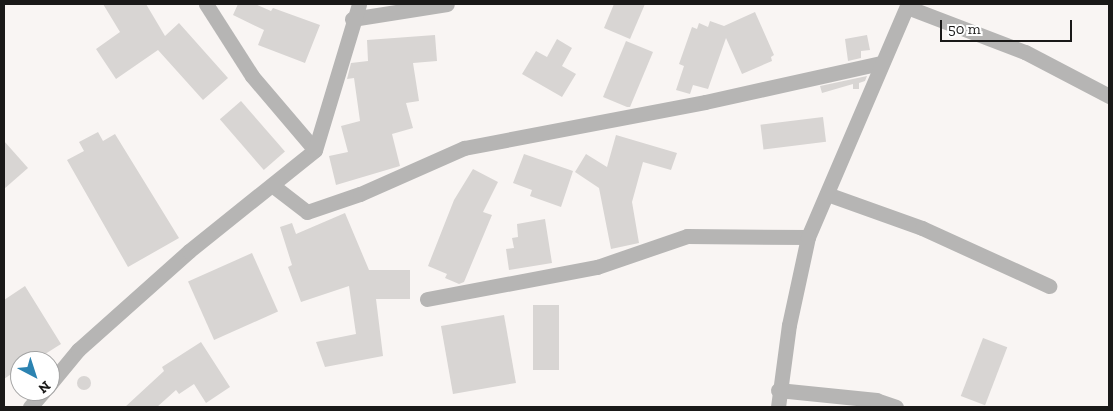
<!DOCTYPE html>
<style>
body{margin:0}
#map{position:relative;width:1113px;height:411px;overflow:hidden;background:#f9f5f3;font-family:"Zilla Slab",serif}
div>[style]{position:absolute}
.building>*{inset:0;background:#d8d5d3;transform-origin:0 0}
.round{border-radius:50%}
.minor>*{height:15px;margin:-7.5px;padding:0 7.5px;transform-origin:7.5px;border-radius:7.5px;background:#b6b5b4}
span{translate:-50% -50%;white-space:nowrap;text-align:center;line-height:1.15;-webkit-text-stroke:4px #fff;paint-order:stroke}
.frame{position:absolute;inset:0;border:5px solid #1a1918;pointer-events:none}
.north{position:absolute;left:10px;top:351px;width:50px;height:50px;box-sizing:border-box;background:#fff;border:1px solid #a3a3a3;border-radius:50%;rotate:140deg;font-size:14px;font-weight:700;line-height:20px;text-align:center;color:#1a1918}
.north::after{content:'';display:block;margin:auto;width:18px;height:22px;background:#2c83b1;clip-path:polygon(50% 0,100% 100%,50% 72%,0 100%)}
.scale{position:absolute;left:940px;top:20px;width:132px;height:22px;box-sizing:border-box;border:2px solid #1a1918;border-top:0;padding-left:6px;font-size:15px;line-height:18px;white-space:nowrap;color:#1a1918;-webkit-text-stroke:4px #fff;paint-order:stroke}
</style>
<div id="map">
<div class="building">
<i style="clip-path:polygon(103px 4px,146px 4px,165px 36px,179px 23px,228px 78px,203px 100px,158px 50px,116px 79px,96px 49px,120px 32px)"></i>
<i style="clip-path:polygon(238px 4px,255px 4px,271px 11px,273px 8px,320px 25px,305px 63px,258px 45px,264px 30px,233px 15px)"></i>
<i style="clip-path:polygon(614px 4px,645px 4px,630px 39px,604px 28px)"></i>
<i style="clip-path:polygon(755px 12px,774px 55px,771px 57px,772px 61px,742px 74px,726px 38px,708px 89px,693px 85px,690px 94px,676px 90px,684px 66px,679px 64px,692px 27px,697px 29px,699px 23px,708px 27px,710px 21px,724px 26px)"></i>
<i style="clip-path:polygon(435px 35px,437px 61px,413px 63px,419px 101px,406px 103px,413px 128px,392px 134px,400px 166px,336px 185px,329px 156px,348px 152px,341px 126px,360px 121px,354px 78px,347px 79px,351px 63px,368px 61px,367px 40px)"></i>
<i style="clip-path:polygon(867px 35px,870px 50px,861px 51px,861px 58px,848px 61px,845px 39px)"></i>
<i style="clip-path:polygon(557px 39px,572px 48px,562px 66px,576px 74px,562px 97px,522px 74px,536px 51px,547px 57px)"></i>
<i style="clip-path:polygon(626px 41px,653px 52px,630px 107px,627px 107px,603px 97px)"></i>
<i style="clip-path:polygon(867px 76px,865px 81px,859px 83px,859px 89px,853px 89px,853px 84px,822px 93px,820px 86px)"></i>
<i style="left:241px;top:101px;width:67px;height:28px;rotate:49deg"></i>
<i style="left:823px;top:117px;width:25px;height:63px;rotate:83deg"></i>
<i style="clip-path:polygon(98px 132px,103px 141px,115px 134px,179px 238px,128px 267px,67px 160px,84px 151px,79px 142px)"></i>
<i style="clip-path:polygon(616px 135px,677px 153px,671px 170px,643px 162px,632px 202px,639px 243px,611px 249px,599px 188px,575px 172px,586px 154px,607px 167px)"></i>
<i style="clip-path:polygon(4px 141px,28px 168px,4px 189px)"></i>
<i style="clip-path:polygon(524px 154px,573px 171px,561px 207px,530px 196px,532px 190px,513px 183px)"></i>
<i style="clip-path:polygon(473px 169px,498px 182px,483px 212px,492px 215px,464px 282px,459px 284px,445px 278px,447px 274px,428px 266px,454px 200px)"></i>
<i style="clip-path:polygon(345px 213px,369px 270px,410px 270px,410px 299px,376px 299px,383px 356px,325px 367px,316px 342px,356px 334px,349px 286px,301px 302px,288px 267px,292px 265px,280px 227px,292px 223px,296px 234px)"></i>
<i style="clip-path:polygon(545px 219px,552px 263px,509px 270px,506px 249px,514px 248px,512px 238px,518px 237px,517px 224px)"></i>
<i style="left:252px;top:253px;width:64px;height:70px;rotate:66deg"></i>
<i style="clip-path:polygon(25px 286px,61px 344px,34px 361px,20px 361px,20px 368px,4px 379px,4px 300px)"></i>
<i style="left:533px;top:305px;width:26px;height:65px"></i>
<i style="left:504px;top:315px;width:69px;height:64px;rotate:80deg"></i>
<i style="left:983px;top:338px;width:26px;height:62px;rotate:21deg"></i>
<i style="clip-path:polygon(201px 342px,230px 387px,206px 403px,194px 384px,179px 394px,176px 390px,157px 407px,125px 407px,164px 371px,162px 367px)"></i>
<i class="round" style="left:77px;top:376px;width:14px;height:14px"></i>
</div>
<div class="minor">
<i style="left:206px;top:4px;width:85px;rotate:57.4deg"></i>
<i style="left:252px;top:76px;width:97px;rotate:49.6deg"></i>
<i style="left:907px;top:7px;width:126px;rotate:20.9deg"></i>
<i style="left:1025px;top:52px;width:95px;rotate:27.6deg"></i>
<i style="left:352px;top:19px;width:96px;rotate:-9deg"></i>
<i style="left:272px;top:185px;width:44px;rotate:37.6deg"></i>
<i style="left:307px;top:212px;width:56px;rotate:-18.8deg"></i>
<i style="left:360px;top:194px;width:114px;rotate:-23.9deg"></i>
<i style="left:464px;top:148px;width:245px;rotate:-10.8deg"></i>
<i style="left:705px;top:102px;width:180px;rotate:-12.5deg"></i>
<i style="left:827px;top:194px;width:101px;rotate:19.7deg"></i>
<i style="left:922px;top:228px;width:140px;rotate:24.5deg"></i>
<i style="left:427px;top:299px;width:173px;rotate:-10.7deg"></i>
<i style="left:597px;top:267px;width:95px;rotate:-19deg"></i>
<i style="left:687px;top:236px;width:121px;rotate:0.5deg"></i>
<i style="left:50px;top:384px;width:44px;rotate:-50.5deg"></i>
<i style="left:78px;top:350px;width:149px;rotate:-41.7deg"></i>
<i style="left:189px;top:251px;width:161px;rotate:-38.7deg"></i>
<i style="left:315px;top:150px;width:152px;rotate:-73.2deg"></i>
<i style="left:778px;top:390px;width:99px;rotate:5.8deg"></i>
<i style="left:876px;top:400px;width:21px;rotate:19deg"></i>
<i style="left:30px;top:407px;width:21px;rotate:-49deg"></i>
<i style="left:778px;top:407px;width:83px;rotate:-82.4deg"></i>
<i style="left:789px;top:325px;width:90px;rotate:-77.8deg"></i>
<i style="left:808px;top:237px;width:254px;rotate:-66.8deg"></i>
</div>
<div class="frame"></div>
<div class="north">N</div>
<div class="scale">50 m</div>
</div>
